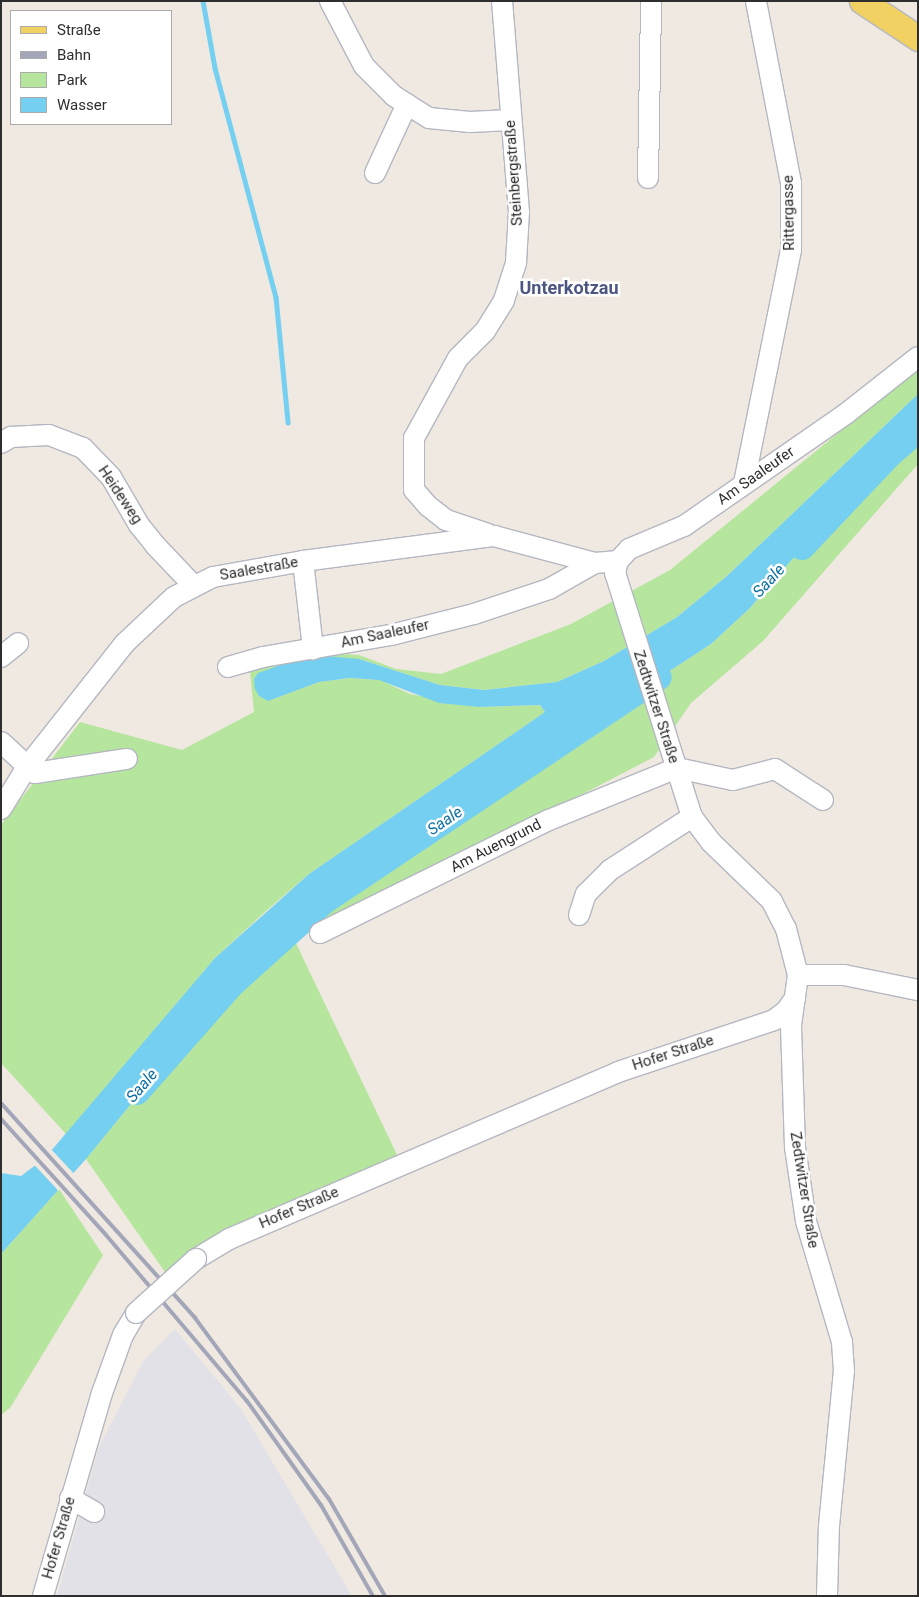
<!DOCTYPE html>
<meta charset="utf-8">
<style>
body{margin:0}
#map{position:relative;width:919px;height:1597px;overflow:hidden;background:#efe9e1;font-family:Roboto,sans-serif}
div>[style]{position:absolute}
.industrial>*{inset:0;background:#e3e1e8}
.green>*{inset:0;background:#b6e59e}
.water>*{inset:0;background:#75cff0}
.pier>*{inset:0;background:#efe9e1;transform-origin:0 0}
.stream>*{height:4.5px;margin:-2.25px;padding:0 2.25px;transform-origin:2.25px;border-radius:2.25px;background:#75cff0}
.river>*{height:26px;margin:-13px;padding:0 13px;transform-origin:13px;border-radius:13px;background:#75cff0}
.roads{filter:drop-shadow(1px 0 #b4b7c1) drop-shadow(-1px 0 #b4b7c1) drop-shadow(0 1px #b4b7c1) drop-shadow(0 -1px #b4b7c1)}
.minor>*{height:20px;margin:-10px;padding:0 10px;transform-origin:10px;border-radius:10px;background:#fff}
.major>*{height:25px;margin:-12.5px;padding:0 12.5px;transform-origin:12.5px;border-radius:12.5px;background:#f2d163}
.rail>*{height:4px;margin:-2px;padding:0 2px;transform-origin:2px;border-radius:2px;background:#a3a6b8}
.bridges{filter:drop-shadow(1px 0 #b4b7c1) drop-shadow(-1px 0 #b4b7c1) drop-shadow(0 1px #b4b7c1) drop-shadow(0 -1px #b4b7c1)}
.minor-bridge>*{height:20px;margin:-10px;padding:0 10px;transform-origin:10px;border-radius:10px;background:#fff}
span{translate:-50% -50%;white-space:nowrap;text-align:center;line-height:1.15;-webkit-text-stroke:5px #fff;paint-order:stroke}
.street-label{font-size:15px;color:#2e2e2e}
.water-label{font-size:16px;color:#0d6fa3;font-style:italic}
.quarter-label{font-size:18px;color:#4d5680;font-weight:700}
.frame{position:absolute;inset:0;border:2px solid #2e2e2e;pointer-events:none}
.legend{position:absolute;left:10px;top:10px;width:162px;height:115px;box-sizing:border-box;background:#fff;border:1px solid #ababab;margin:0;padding:6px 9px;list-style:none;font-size:15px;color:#2e2e2e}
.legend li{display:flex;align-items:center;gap:10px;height:25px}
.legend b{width:25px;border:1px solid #ababab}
</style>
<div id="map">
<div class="industrial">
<i style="clip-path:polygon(175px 1329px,241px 1409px,352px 1596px,57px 1596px,99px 1447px,144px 1360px)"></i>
</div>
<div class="green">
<i style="clip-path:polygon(918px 368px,918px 394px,727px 576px,677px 617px,604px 661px,557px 682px,484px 690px,440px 685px,359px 659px,268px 701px,319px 682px,350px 678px,380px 680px,410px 694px,479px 707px,540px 705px,545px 712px,309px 874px,266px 911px,215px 958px,66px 1134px,1px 1063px,1px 825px,80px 722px,182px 750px,254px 712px,250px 671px,294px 657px,325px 653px,359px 655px,396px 669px,441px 674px,571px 624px,670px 570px)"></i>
<i style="clip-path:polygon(918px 424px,918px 464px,763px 641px,691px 703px,654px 757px,460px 858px,293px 937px,400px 1161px,167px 1275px,86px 1159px,234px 978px,289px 925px,337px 888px,711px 644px,749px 609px,885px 453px)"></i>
<i style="clip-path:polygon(59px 1189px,103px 1255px,10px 1408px,1px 1415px,1px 1254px)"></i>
</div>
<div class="water">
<i style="clip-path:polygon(918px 394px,918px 423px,885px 453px,749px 609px,711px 644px,337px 888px,289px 925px,234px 978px,86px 1159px,1px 1254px,1px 1173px,21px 1176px,45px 1158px,215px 958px,309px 874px,545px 712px,540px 705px,479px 707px,439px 703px,379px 680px,350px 678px,319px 682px,268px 701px,259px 696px,255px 689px,254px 679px,258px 673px,295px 660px,326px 656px,359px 659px,440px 685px,484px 690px,557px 682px,604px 661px,677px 617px,727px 576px)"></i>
</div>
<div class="pier">
<i style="left:50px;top:1148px;width:37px;height:23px;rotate:47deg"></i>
</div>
<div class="stream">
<i style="left:203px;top:1px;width:68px;rotate:79.8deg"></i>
<i style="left:215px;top:68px;width:237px;rotate:75.1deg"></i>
<i style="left:276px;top:297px;width:126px;rotate:84.5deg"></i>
</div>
<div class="river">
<i style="left:802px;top:547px;width:127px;rotate:-46.6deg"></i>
<i style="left:889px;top:455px;width:38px;rotate:-41deg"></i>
<i style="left:137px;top:1092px;width:144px;rotate:-48.7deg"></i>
<i style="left:232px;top:984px;width:122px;rotate:-42deg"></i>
<i style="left:323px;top:902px;width:404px;rotate:-33.8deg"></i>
</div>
<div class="roads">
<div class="minor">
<i style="left:330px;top:1px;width:73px;rotate:62.4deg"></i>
<i style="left:364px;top:66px;width:42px;rotate:45deg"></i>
<i style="left:394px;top:96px;width:41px;rotate:32.2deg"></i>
<i style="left:429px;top:118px;width:41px;rotate:5.6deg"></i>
<i style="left:470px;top:122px;width:41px;rotate:-2.8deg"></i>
<i style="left:375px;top:173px;width:76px;rotate:-65.1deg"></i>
<i style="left:648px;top:178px;width:177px;rotate:-89deg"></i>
<i style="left:1px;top:443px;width:12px;rotate:-31deg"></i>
<i style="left:11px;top:437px;width:38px;rotate:-3deg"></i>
<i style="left:49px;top:435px;width:36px;rotate:21deg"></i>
<i style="left:83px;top:448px;width:40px;rotate:46deg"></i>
<i style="left:111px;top:477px;width:56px;rotate:59.7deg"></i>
<i style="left:139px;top:525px;width:26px;rotate:51deg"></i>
<i style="left:155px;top:545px;width:55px;rotate:46.5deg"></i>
<i style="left:744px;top:483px;width:238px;rotate:-78.6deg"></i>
<i style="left:791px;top:250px;width:67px;rotate:-90deg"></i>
<i style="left:791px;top:183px;width:185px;rotate:-100.9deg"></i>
<i style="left:488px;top:534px;width:44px;rotate:-161.6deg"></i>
<i style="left:446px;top:520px;width:23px;rotate:-142deg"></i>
<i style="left:428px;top:506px;width:21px;rotate:-131deg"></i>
<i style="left:414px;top:490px;width:52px;rotate:-90deg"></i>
<i style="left:414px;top:438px;width:91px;rotate:-61.2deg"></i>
<i style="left:458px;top:358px;width:38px;rotate:-45deg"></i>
<i style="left:485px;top:331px;width:36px;rotate:-58deg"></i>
<i style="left:504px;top:300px;width:40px;rotate:-72deg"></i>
<i style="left:516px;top:262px;width:50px;rotate:-86.6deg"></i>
<i style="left:519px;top:212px;width:212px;rotate:-94.6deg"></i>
<i style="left:303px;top:561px;width:89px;rotate:83.5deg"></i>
<i style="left:1px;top:657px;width:22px;rotate:-39deg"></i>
<i style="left:228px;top:667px;width:36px;rotate:-16deg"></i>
<i style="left:263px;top:657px;width:130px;rotate:-9.8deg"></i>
<i style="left:391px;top:635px;width:86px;rotate:-14.2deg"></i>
<i style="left:474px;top:614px;width:79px;rotate:-18.4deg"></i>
<i style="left:549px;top:589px;width:53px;rotate:-29.5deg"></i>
<i style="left:1px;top:742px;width:46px;rotate:42.4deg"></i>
<i style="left:35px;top:773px;width:93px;rotate:-8.7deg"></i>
<i style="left:1px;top:809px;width:49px;rotate:-58.2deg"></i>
<i style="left:27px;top:767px;width:158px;rotate:-51.7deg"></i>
<i style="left:125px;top:643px;width:67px;rotate:-43.2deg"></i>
<i style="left:174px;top:597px;width:44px;rotate:-27.1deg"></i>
<i style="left:213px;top:577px;width:91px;rotate:-10.1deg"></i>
<i style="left:303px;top:561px;width:193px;rotate:-7.5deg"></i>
<i style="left:494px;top:536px;width:105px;rotate:15deg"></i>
<i style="left:595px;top:563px;width:23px;rotate:-5deg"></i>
<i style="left:579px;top:915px;width:22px;rotate:-72deg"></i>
<i style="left:586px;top:894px;width:34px;rotate:-45deg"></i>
<i style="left:610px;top:870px;width:98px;rotate:-32.9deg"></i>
<i style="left:320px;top:933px;width:255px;rotate:-26.3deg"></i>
<i style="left:549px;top:820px;width:138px;rotate:-22.1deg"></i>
<i style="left:677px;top:768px;width:57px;rotate:12.1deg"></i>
<i style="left:733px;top:780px;width:43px;rotate:-14.7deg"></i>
<i style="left:775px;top:769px;width:57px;rotate:32.9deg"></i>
<i style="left:798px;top:975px;width:46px"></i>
<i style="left:844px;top:975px;width:76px;rotate:11.5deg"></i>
<i style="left:196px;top:1259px;width:39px;rotate:-31deg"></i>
<i style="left:229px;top:1239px;width:423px;rotate:-23.2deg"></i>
<i style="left:618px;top:1072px;width:164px;rotate:-18.4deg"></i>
<i style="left:774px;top:1020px;width:15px;rotate:-37deg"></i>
<i style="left:786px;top:1011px;width:16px;rotate:-55deg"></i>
<i style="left:70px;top:1498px;width:28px;rotate:30deg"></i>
<i style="left:43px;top:1596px;width:211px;rotate:-73.8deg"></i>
<i style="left:102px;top:1393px;width:62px;rotate:-70.1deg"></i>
<i style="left:123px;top:1335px;width:26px;rotate:-59deg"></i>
<i style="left:827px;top:1596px;width:70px;rotate:-88.4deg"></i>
<i style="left:829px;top:1526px;width:156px;rotate:-84.5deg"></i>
<i style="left:844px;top:1371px;width:29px;rotate:-94deg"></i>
<i style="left:842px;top:1342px;width:126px;rotate:-106.6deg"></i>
<i style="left:806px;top:1221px;width:75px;rotate:-98.5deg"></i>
<i style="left:795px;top:1147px;width:122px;rotate:-91.9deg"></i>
<i style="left:791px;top:1025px;width:50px;rotate:-82deg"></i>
<i style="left:798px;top:975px;width:48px;rotate:-104.6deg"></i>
<i style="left:786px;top:929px;width:31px;rotate:-117deg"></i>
<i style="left:772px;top:901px;width:85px;rotate:-136deg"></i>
<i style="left:711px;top:842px;width:31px;rotate:-127deg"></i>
<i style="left:692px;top:817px;width:256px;rotate:-107.5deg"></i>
<i style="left:615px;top:573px;width:12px;rotate:-76deg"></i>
<i style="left:618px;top:561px;width:16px;rotate:-47deg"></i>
<i style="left:629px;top:549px;width:60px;rotate:-22.7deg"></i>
<i style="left:684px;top:526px;width:198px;rotate:-34.7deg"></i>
<i style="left:847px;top:413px;width:90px;rotate:-38.3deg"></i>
</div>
<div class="major">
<i style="left:862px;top:1px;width:67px;rotate:33.5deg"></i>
</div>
</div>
<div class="rail">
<i style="left:1px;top:1103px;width:290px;rotate:47.9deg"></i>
<i style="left:195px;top:1318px;width:225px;rotate:53.5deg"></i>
<i style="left:329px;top:1499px;width:112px;rotate:60deg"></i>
<i style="left:1px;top:1119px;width:156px;rotate:47.8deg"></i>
<i style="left:106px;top:1235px;width:218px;rotate:49.7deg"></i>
<i style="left:247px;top:1401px;width:128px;rotate:54.6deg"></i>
<i style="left:321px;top:1505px;width:105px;rotate:60.3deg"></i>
</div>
<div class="bridges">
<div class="minor-bridge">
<i style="left:136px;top:1313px;width:81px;rotate:-42deg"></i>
</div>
</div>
<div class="street-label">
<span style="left:514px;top:173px;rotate:-94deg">Steinbergstraße</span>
<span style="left:789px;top:213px;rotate:-91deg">Rittergasse</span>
<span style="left:756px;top:476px;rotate:-35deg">Am Saaleufer</span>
<span style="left:120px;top:495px;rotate:56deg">Heideweg</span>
<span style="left:259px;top:569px;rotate:-10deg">Saalestraße</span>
<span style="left:385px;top:634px;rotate:-12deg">Am Saaleufer</span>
<span style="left:656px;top:707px;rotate:72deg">Zedtwitzer Straße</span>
<span style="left:496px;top:846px;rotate:-27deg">Am Auengrund</span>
<span style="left:673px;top:1053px;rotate:-18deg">Hofer Straße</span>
<span style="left:804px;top:1190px;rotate:81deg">Zedtwitzer Straße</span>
<span style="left:299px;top:1208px;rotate:-23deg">Hofer Straße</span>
<span style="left:59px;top:1538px;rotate:-74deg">Hofer Straße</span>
</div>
<div class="water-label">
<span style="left:769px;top:581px;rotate:-47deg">Saale</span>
<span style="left:445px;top:821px;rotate:-34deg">Saale</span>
<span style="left:142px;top:1086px;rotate:-49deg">Saale</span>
</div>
<div class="quarter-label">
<span style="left:569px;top:288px">Unterkotzau</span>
</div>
<div class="frame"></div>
<ul class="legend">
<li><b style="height:6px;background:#f2d163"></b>Straße</li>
<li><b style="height:6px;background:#a3a6b8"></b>Bahn</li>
<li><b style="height:14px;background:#b6e59e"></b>Park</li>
<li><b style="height:14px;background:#75cff0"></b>Wasser</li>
</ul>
</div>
